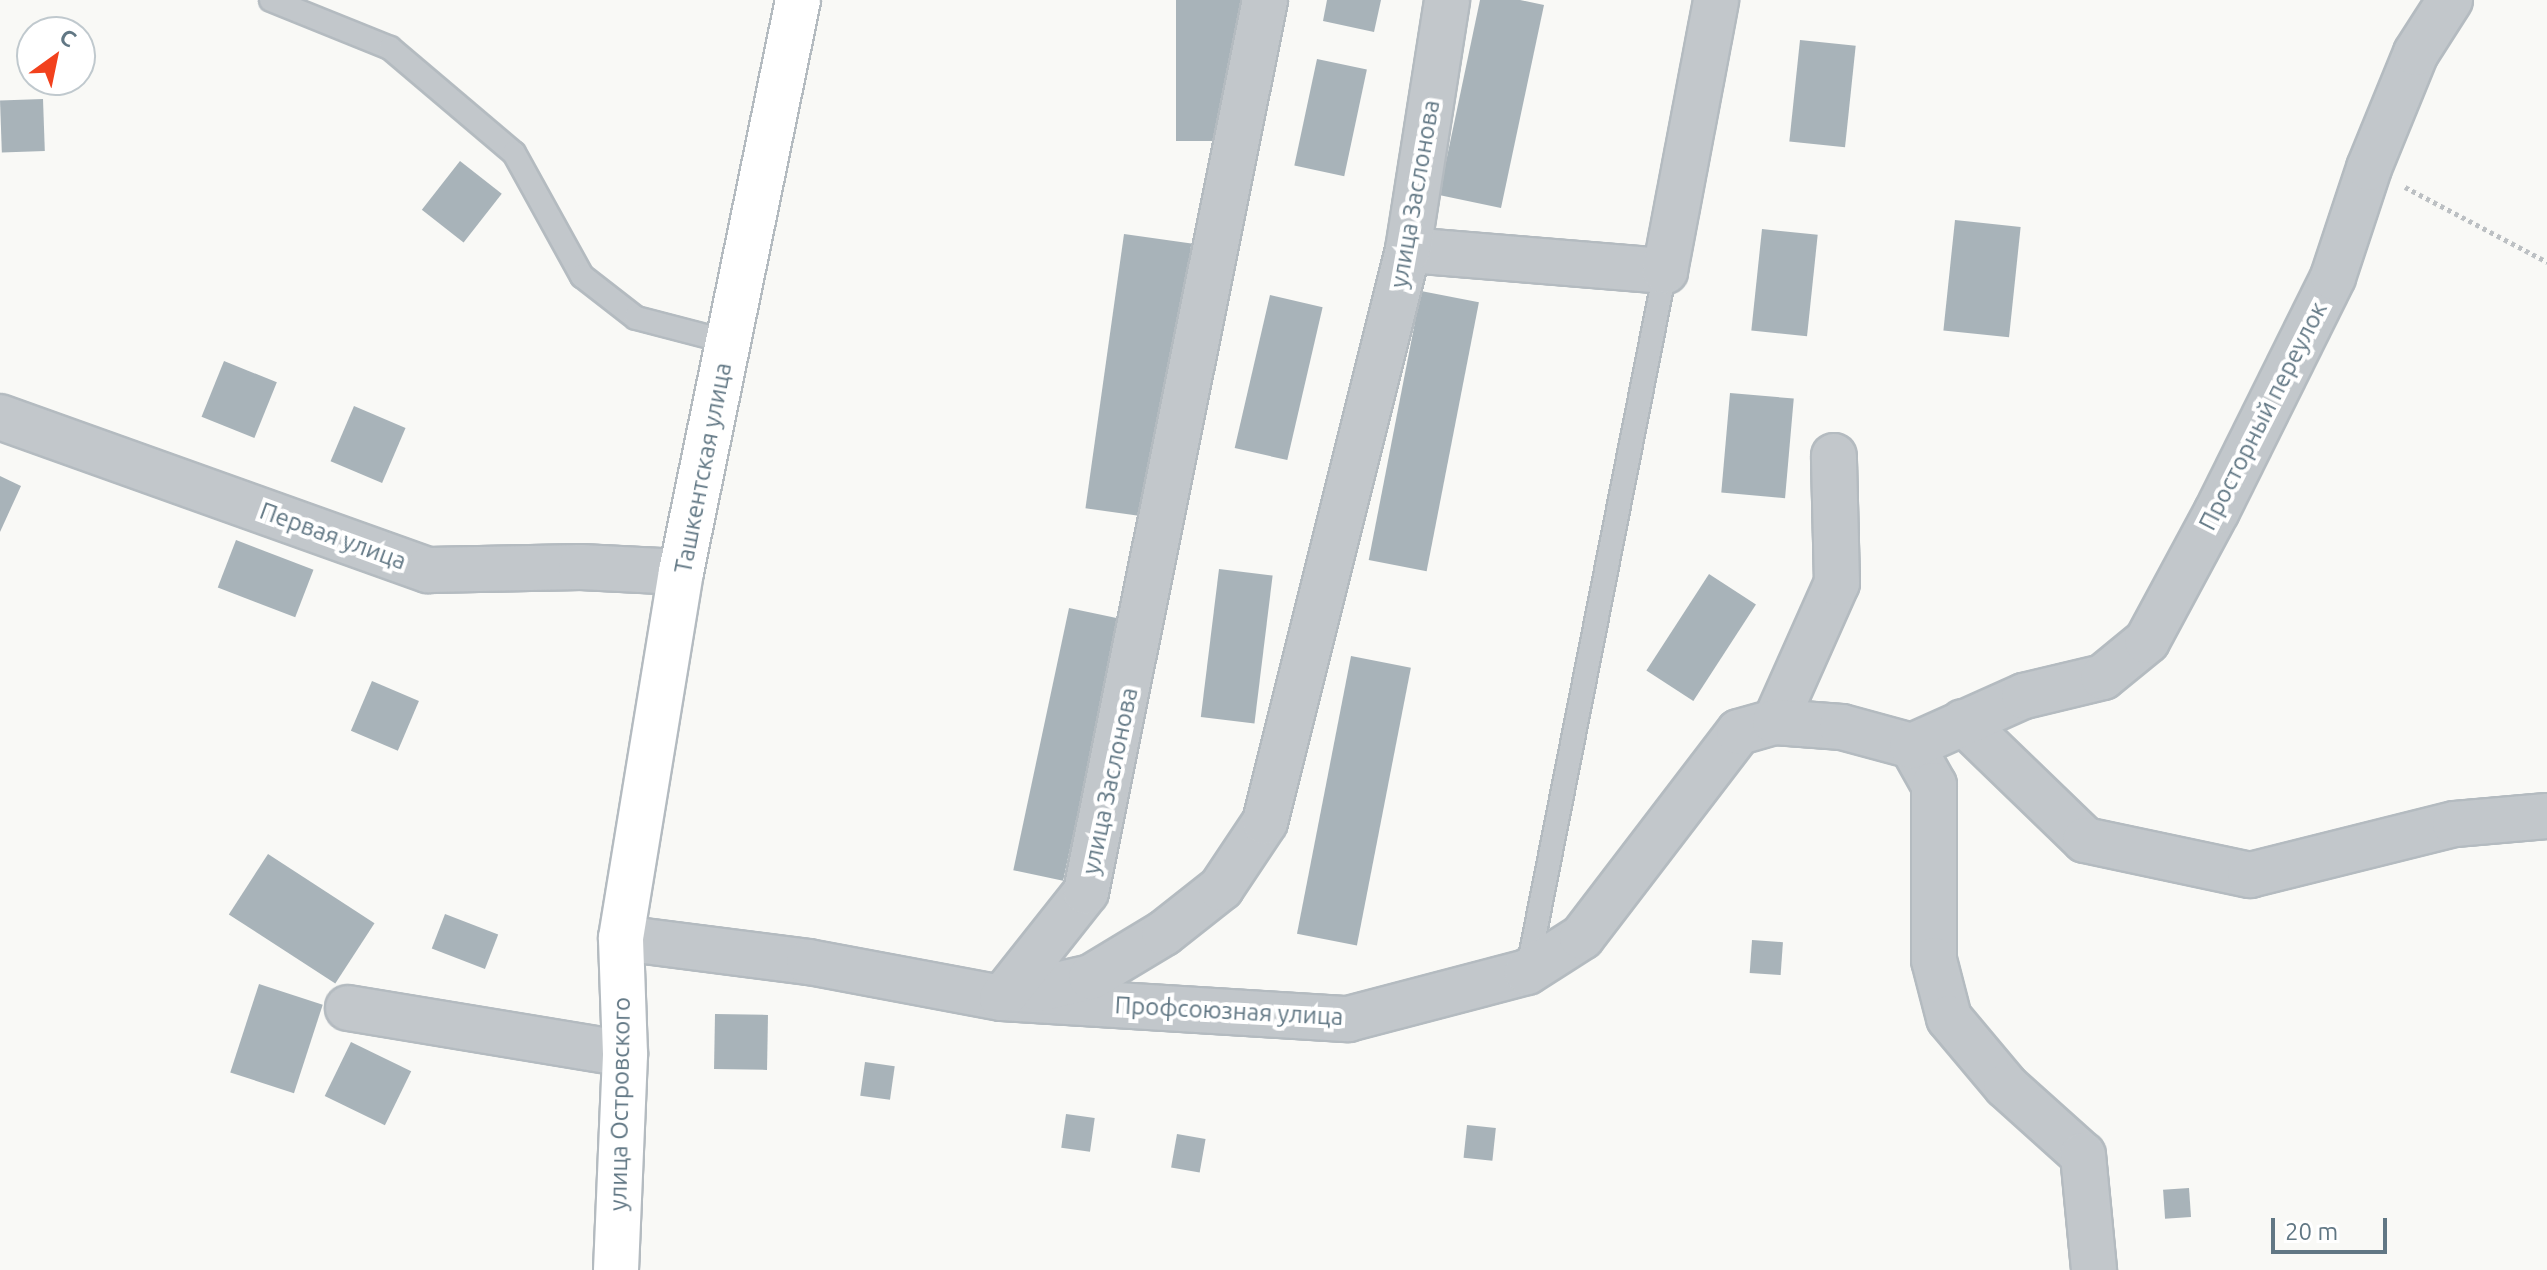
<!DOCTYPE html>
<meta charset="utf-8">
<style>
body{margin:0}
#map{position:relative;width:2547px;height:1270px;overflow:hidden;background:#f9f9f6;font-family:Ubuntu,sans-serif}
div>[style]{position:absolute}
.building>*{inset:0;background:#a8b3b9;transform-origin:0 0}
.path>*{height:5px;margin-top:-2.5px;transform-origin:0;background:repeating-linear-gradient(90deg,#bcc0c3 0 4px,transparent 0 8px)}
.roads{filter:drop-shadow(2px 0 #b4bbc0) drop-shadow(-2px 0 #b4bbc0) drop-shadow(0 2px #b4bbc0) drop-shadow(0 -2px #b4bbc0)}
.lane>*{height:22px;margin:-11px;padding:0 11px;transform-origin:11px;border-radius:11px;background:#c2c7cb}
.street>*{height:44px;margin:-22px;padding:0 22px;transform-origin:22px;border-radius:22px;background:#c2c7cb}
.secondary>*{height:44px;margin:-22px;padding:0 22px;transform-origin:22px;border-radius:22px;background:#fff}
span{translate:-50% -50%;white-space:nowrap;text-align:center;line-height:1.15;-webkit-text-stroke:8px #fff;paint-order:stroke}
.street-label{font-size:24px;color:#617784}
.north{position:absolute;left:16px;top:16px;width:80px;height:80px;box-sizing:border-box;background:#fff;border:2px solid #c0c9ce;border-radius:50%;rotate:33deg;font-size:22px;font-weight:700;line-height:32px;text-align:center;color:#617784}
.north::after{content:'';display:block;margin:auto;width:28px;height:36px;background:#f2411d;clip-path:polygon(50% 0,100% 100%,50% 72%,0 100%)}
.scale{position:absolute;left:2271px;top:1218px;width:116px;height:36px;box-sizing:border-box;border:4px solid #617784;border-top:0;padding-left:10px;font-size:24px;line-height:28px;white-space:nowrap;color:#617784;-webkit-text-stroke:6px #fff;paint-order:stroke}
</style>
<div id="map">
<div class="building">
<i style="left:1176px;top:0;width:65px;height:141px"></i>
<i style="clip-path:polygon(1327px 0,1381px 0,1374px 32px,1323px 21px)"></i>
<i style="clip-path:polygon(1480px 0,1520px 0,1544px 5px,1501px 208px,1439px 195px)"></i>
<i style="left:1800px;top:40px;width:56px;height:102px;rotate:6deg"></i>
<i style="left:1317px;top:59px;width:51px;height:109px;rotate:12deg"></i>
<i style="left:43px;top:99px;width:52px;height:43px;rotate:88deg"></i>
<i style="left:460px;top:161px;width:53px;height:62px;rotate:38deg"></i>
<i style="left:1955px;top:220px;width:66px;height:111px;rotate:6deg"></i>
<i style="left:1762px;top:229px;width:56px;height:102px;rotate:6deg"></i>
<i style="left:1124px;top:234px;width:68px;height:277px;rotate:8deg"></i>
<i style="left:1421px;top:291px;width:59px;height:274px;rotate:11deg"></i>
<i style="left:1270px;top:295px;width:54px;height:157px;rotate:13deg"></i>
<i style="left:224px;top:361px;width:57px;height:60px;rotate:22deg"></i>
<i style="left:1730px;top:393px;width:64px;height:100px;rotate:5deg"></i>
<i style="left:354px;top:406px;width:56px;height:60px;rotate:23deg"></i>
<i style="clip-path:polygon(0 476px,21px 486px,0 532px)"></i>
<i style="left:236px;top:540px;width:83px;height:51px;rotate:21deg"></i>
<i style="left:1219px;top:569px;width:54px;height:149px;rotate:7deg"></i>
<i style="left:1709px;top:574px;width:56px;height:115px;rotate:33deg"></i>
<i style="left:1069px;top:608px;width:51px;height:268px;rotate:12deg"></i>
<i style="left:1351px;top:656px;width:61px;height:283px;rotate:11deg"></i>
<i style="left:372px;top:681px;width:51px;height:54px;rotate:23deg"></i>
<i style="left:268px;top:854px;width:127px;height:72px;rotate:33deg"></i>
<i style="left:445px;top:914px;width:57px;height:37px;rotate:21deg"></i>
<i style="left:1752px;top:940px;width:31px;height:33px;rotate:4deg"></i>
<i style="left:259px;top:984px;width:67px;height:93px;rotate:18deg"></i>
<i style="left:715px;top:1014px;width:53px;height:55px;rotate:1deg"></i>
<i style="left:351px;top:1042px;width:67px;height:60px;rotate:26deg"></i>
<i style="left:865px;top:1062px;width:30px;height:34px;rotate:8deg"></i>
<i style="left:1066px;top:1114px;width:29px;height:34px;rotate:8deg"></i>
<i style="left:1467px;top:1125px;width:29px;height:33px;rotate:6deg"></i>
<i style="left:1177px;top:1134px;width:29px;height:34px;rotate:10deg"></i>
<i style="left:2189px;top:1188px;width:29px;height:26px;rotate:86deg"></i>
</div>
<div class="path">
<i style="left:2405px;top:187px;width:161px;rotate:27.8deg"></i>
</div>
<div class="roads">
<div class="lane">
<i style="left:271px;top:0;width:128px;rotate:22deg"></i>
<i style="left:390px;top:48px;width:162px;rotate:40.3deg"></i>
<i style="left:514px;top:153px;width:141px;rotate:61.1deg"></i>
<i style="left:582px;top:276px;width:68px;rotate:37.9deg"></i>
<i style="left:636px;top:318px;width:95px;rotate:14.6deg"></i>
<i style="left:1528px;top:968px;width:710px;rotate:-78.88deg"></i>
</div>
<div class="street">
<i style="left:1408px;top:250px;width:258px;rotate:4.7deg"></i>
<i style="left:1665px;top:271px;width:276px;rotate:-79.3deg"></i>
<i style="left:0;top:417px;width:455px;rotate:19.7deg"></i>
<i style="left:428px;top:570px;width:153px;rotate:-1.1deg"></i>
<i style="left:581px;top:567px;width:100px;rotate:2.9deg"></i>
<i style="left:1775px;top:722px;width:152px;rotate:-66deg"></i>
<i style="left:1837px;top:583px;width:127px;rotate:-91.4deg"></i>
<i style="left:1963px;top:722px;width:170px;rotate:44deg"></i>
<i style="left:2085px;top:840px;width:169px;rotate:12deg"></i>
<i style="left:2250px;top:875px;width:211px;rotate:-14deg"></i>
<i style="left:2455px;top:824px;width:92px;rotate:-5deg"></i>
<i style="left:1912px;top:746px;width:45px;rotate:60.6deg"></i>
<i style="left:1934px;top:785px;width:175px;rotate:90deg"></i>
<i style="left:1934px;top:960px;width:60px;rotate:75.5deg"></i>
<i style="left:1949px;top:1018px;width:89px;rotate:50deg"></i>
<i style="left:2006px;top:1086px;width:103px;rotate:41.9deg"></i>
<i style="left:2083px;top:1155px;width:116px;rotate:84.5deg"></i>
<i style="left:621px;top:938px;width:190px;rotate:7.3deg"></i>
<i style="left:809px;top:962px;width:196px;rotate:10.6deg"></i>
<i style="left:1002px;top:998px;width:347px;rotate:3.5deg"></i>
<i style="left:1348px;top:1019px;width:185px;rotate:-14.7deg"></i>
<i style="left:1527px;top:972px;width:65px;rotate:-32.5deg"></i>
<i style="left:1582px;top:937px;width:258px;rotate:-52.6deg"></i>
<i style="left:1739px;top:732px;width:37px;rotate:-16deg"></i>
<i style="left:1775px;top:722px;width:67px;rotate:4.3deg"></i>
<i style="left:1842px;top:727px;width:73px;rotate:15.2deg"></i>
<i style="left:1912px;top:746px;width:123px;rotate:-24.1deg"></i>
<i style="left:2024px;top:696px;width:81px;rotate:-13.5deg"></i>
<i style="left:2103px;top:677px;width:57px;rotate:-39.3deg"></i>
<i style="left:2147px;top:641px;width:148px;rotate:-61.7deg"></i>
<i style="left:2217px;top:511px;width:261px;rotate:-63.6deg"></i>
<i style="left:2333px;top:277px;width:115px;rotate:-71.7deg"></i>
<i style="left:2369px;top:168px;width:124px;rotate:-67.8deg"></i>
<i style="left:2416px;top:53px;width:63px;rotate:-57.3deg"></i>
<i style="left:1039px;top:989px;width:53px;rotate:-13deg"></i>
<i style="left:1091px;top:977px;width:85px;rotate:-31.1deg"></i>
<i style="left:1164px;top:933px;width:73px;rotate:-38.3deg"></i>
<i style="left:1221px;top:888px;width:79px;rotate:-56.3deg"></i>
<i style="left:1265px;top:822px;width:590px;rotate:-75.96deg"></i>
<i style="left:1408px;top:250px;width:253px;rotate:-81.1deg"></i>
<i style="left:1002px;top:998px;width:135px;rotate:-51.6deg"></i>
<i style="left:1086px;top:892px;width:910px;rotate:-78.65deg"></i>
<i style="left:348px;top:1008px;width:281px;rotate:9.4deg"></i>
</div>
<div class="secondary">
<i style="left:616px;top:1270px;width:216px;rotate:-87.6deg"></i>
<i style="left:625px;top:1054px;width:116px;rotate:-92deg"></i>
<i style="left:621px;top:938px;width:371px;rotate:-80.7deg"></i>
<i style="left:681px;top:572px;width:584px;rotate:-78.44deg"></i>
</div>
</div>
<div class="street-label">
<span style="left:1415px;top:194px;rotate:-80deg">улица Заслонова</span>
<span style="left:2263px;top:416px;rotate:-63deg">Просторный переулок</span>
<span style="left:703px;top:468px;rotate:-79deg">Ташкентская улица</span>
<span style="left:333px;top:536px;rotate:20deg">Первая улица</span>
<span style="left:1110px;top:781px;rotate:-78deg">улица Заслонова</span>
<span style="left:1229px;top:1011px;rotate:3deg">Профсоюзная улица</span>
<span style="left:620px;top:1104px;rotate:-89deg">улица Островского</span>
</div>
<div class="north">С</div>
<div class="scale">20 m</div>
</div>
